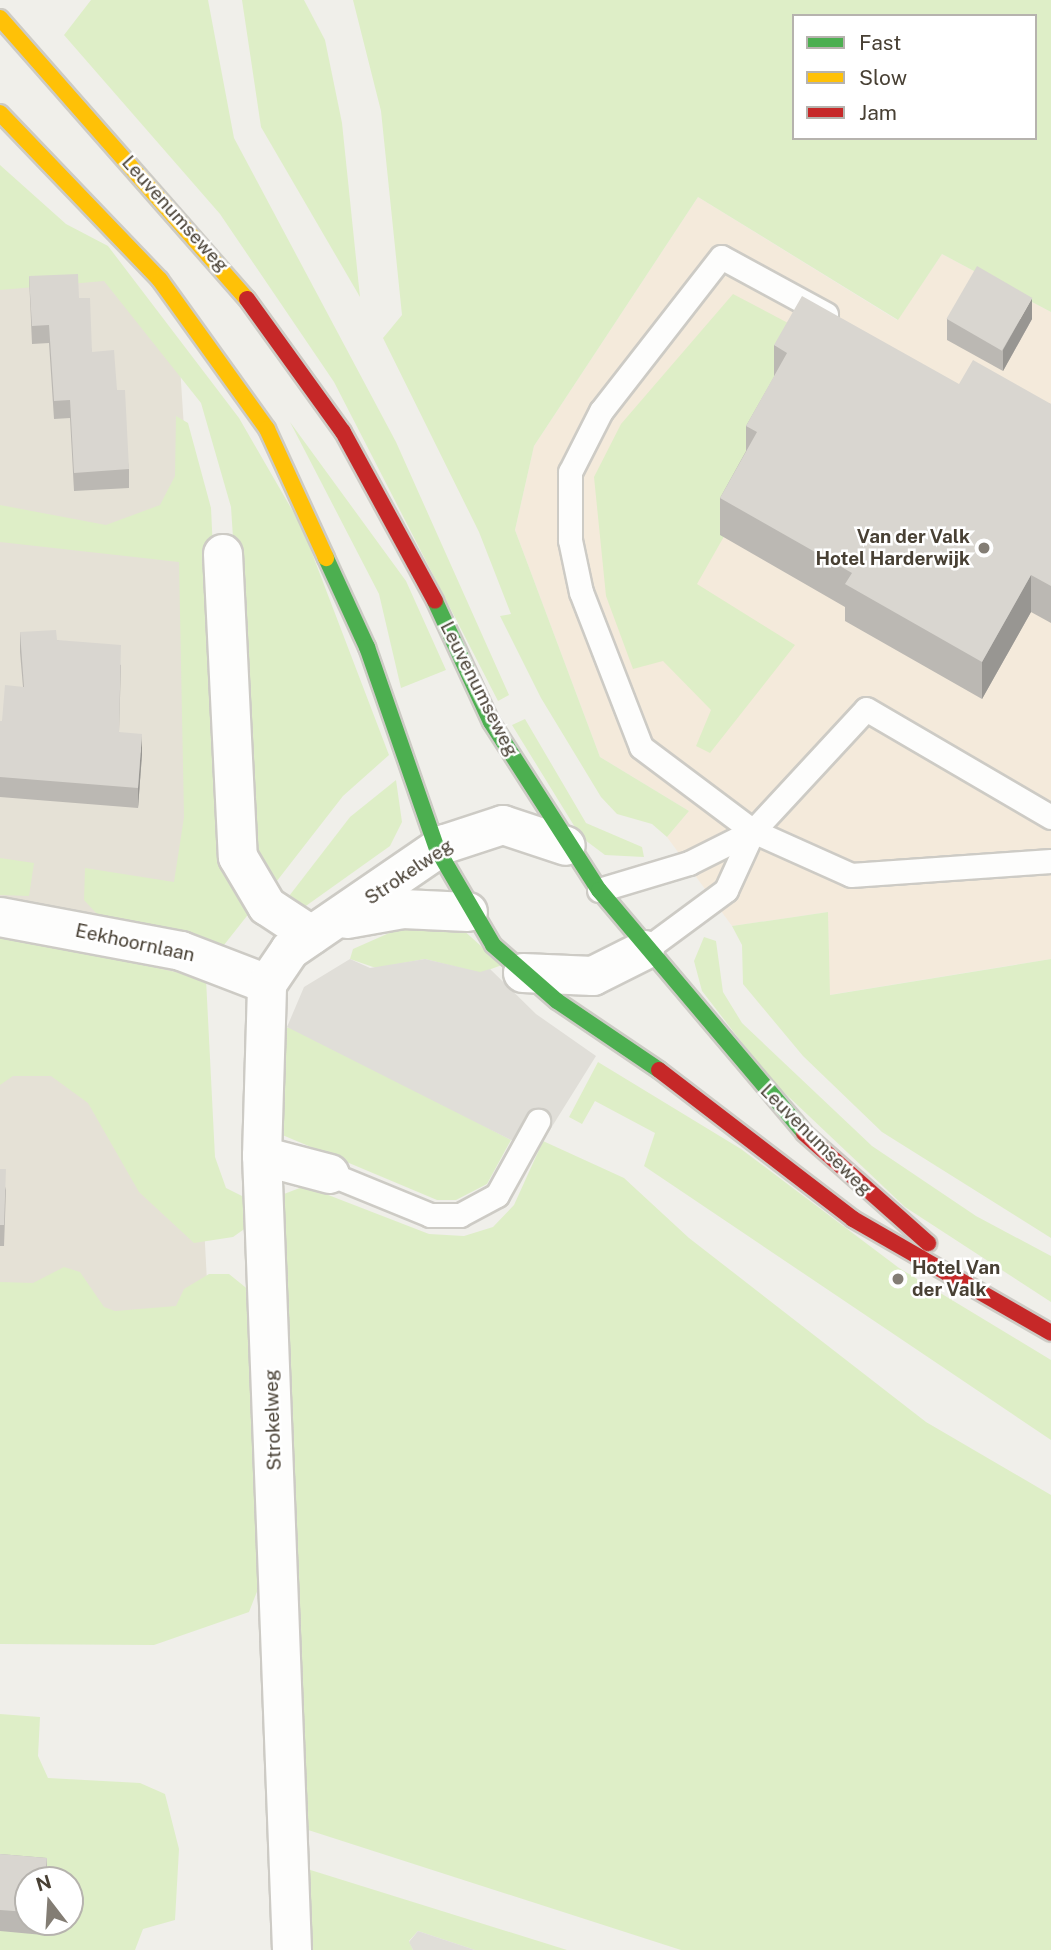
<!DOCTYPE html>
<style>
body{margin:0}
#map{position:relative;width:1051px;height:1950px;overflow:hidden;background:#f0efea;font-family:"Public Sans",sans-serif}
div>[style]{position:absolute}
.residential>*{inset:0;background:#e5e1d6}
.commercial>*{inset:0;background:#f4eadb}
.green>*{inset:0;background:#deeec7}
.parking>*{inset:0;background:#e0ded8}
.roads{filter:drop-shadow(2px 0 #cdcbc5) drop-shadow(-2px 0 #cdcbc5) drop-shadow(0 2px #cdcbc5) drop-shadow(0 -2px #cdcbc5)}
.lane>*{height:23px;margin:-11.5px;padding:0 11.5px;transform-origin:11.5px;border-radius:11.5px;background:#fdfdfc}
.street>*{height:38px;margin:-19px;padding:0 19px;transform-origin:19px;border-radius:19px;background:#fdfdfc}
.fast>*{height:16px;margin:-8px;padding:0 8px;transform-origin:8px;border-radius:8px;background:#4caf50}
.slow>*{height:16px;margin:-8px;padding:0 8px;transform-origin:8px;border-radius:8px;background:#ffc107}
.jam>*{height:16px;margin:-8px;padding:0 8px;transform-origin:8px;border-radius:8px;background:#c62828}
.wall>*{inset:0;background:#bbb8b3}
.shaded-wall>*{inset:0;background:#989692}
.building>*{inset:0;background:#d9d6d0;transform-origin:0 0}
.dots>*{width:19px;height:19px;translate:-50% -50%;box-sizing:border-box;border:4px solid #fff;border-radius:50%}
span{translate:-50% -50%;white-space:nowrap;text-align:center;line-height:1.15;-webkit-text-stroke:5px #fff;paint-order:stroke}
.street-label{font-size:19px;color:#484034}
.poi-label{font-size:19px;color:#484034;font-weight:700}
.right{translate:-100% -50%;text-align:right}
.left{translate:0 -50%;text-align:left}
.legend{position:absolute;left:792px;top:14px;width:245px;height:126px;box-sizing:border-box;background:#fff;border:2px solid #b6b3ae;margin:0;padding:9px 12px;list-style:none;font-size:21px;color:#484034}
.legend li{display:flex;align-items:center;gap:14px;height:35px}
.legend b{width:35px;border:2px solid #b6b3ae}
.north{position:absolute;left:14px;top:1866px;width:70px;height:70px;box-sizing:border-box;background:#fff;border:2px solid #b6b3ae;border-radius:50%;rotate:343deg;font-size:19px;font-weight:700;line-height:28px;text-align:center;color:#484034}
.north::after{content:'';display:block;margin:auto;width:24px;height:32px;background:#837d74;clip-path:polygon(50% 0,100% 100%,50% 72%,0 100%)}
</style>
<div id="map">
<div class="residential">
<i style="clip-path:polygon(0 261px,103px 269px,179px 350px,209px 821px,196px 1074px,218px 1489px,0 1481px)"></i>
</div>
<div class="commercial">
<i style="clip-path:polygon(698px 197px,897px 320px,942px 254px,1051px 312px,1051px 959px,829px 995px,828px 912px,732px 926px,667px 837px,689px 811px,600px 757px,515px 530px,534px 446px)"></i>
</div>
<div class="green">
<i style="clip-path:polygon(91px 0,208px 0,234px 138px,396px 442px,509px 695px,498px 701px,334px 382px,220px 214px,64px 35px)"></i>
<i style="clip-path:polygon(242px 0,304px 0,325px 40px,342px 123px,360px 297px,261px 127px)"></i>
<i style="clip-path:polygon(evenodd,353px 0,1051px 0,1051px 312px,942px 254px,898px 320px,698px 197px,534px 446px,515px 530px,600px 757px,689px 811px,667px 837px,652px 824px,617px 814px,601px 797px,541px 698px,500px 616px,511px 614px,479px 532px,383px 338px,402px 315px,381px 111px,353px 0,794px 16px,1035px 16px,1035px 138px,794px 138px,794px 16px)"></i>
<i style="clip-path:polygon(0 165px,66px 224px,108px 246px,239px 418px,302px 527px,389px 755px,343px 796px,273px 886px,255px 874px,231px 507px,201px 403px,104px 281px,0 290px)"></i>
<i style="clip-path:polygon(733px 294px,822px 341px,760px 473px,697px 584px,795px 645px,710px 753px,696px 746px,711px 710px,663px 661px,633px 669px,606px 596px,594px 477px,621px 424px)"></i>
<i style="clip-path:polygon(176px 416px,188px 423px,211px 508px,220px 697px,254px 907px,224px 945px,97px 914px,84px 900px,85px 868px,174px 882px,184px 817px,179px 562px,0 542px,0 505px,106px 525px,160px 505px,175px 476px)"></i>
<i style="clip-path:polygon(290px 422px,406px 581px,446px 670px,401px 688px,379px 594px)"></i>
<i style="clip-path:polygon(525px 719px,586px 823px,642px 847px,644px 857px,605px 855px,581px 837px,512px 725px)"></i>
<i style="clip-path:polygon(396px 780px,402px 822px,390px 846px,303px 908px,286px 900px,350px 817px)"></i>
<i style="clip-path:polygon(0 858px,34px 863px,29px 896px,0 895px)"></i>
<i style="clip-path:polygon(828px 912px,830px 995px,1051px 959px,1051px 1238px,882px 1132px,803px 1056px,743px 984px,742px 945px,732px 926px)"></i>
<i style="clip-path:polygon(405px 926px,461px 928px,502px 965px,480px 973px,425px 959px,376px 968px,350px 959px,353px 949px)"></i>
<i style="clip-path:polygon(0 933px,206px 979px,215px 1157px,226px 1188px,248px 1199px,250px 1225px,233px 1237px,194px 1243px,139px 1192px,88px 1103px,51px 1076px,13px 1076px,0 1085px)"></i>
<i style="clip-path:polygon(704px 937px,716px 941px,723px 992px,742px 1023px,872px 1146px,976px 1216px,1051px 1256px,1051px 1302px,905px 1207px,771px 1080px,702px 991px,694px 961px)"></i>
<i style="clip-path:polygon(277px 1025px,306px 1032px,511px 1140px,487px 1184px,456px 1200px,437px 1200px,280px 1134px)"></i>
<i style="clip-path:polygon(598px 1062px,741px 1149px,899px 1268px,1051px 1360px,1051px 1440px,644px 1166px,655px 1133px,595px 1101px,582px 1124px,569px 1117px)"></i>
<i style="clip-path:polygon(543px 1141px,624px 1178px,689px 1238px,926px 1422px,1051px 1495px,1051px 1950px,681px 1950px,302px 1828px,284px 1194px,305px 1186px,429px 1234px,464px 1236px,493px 1227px,514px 1205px)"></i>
<i style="clip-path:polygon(64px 1267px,80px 1272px,104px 1307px,115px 1311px,176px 1306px,184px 1289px,209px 1274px,229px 1274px,250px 1291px,265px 1571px,249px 1612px,154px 1645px,0 1644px,0 1282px,33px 1283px)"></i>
<i style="clip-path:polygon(evenodd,0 1714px,40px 1717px,38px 1756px,48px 1778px,140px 1783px,165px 1794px,179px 1849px,175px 1920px,143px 1929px,135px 1950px,0 1950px,0 1714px,28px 1880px,70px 1880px,70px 1922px,28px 1922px,28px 1880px)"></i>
<i style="clip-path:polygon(304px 1868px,567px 1950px,475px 1950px,418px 1931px,409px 1941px,413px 1950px,312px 1950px)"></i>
</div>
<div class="parking">
<i style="clip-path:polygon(350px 959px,370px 968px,425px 959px,480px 972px,490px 969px,536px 1014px,596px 1056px,543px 1141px,511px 1140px,287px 1027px,304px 987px)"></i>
<i style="clip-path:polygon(418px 1931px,475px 1950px,413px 1950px,409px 1942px)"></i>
</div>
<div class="roads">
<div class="lane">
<i style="left:826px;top:314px;width:119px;rotate:-151.5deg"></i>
<i style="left:721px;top:257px;width:195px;rotate:127.9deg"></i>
<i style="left:601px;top:411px;width:68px;rotate:116.9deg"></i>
<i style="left:570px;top:472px;width:68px;rotate:90deg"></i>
<i style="left:570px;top:540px;width:53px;rotate:78.1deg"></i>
<i style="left:581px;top:592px;width:166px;rotate:68.8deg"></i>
<i style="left:641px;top:747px;width:140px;rotate:36.9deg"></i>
<i style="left:753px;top:831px;width:107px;rotate:24.2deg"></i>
<i style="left:851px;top:875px;width:200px;rotate:-4deg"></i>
<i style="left:599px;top:890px;width:94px;rotate:-16.7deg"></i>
<i style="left:689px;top:863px;width:72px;rotate:-26.6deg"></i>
<i style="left:645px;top:950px;width:101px;rotate:-36.5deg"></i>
<i style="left:726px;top:890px;width:65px;rotate:-65.4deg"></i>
<i style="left:753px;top:831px;width:166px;rotate:-47.2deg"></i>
<i style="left:866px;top:709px;width:214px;rotate:30.3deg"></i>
<i style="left:330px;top:1174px;width:108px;rotate:22.3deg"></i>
<i style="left:430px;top:1215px;width:30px"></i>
<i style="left:460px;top:1215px;width:42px;rotate:-28.4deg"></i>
<i style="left:497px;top:1195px;width:85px;rotate:-61deg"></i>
</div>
<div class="street">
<i style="left:223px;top:554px;width:303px;rotate:87.2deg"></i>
<i style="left:238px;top:857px;width:57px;rotate:59.4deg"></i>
<i style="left:267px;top:906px;width:53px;rotate:33.4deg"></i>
<i style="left:0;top:917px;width:184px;rotate:10.6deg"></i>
<i style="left:181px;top:951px;width:92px;rotate:21deg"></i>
<i style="left:347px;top:919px;width:57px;rotate:-10.1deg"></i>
<i style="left:403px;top:909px;width:65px;rotate:2.6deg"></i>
<i style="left:523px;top:973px;width:70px;rotate:2.5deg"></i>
<i style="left:593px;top:976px;width:58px;rotate:-26.6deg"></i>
<i style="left:262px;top:1156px;width:70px;rotate:14.8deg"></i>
<i style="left:292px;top:1950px;width:795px;rotate:-92.16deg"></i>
<i style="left:262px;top:1156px;width:172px;rotate:-88.3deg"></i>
<i style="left:267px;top:984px;width:41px;rotate:-55.9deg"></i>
<i style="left:290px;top:950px;width:188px;rotate:-34.4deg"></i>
<i style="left:445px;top:844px;width:61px;rotate:-18.1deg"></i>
<i style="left:503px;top:825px;width:66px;rotate:18.4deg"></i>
</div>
<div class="fast">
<i style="left:326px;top:558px;width:98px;rotate:65.3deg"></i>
<i style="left:367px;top:647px;width:214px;rotate:70.9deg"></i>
<i style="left:437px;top:849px;width:111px;rotate:59.7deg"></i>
<i style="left:493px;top:945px;width:85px;rotate:41.2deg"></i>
<i style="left:557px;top:1001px;width:123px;rotate:34.1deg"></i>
<i style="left:435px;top:601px;width:133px;rotate:65.2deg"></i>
<i style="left:491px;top:722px;width:200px;rotate:57.3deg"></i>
<i style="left:599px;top:890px;width:318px;rotate:49.8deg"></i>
</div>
<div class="slow">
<i style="left:0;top:18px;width:374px;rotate:48.7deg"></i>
<i style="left:0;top:113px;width:231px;rotate:46.2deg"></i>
<i style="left:160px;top:280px;width:183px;rotate:54.3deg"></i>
<i style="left:267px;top:429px;width:142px;rotate:65.4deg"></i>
</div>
<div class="jam">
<i style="left:247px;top:299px;width:164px;rotate:54.2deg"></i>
<i style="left:343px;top:432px;width:192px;rotate:61.4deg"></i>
<i style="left:659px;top:1070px;width:245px;rotate:37.5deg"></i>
<i style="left:853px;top:1219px;width:228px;rotate:29.9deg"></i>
<i style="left:804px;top:1133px;width:166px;rotate:41.6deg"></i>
</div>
</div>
<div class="wall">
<i style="clip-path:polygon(29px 276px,79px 298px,92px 352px,117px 390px,129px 469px,129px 488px,74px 491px,70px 418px,54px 419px,49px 343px,32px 344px)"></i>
<i style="clip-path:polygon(947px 319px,1032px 319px,1003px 371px,947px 340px)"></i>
<i style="clip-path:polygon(774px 345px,1051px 404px,1051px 623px,1031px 612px,982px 699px,845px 621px,845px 607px,720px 535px,720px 498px,746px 451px,746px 426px,774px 377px)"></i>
<i style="clip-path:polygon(20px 632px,57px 640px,121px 665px,119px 732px,142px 754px,138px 808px,0 797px,0 721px,2px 721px,23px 687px,20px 652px)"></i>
<i style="clip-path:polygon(0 1169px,6px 1190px,4px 1246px,0 1246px)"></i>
<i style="clip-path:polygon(0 1854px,47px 1858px,47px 1880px,28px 1880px,28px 1922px,43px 1922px,43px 1935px,0 1931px)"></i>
</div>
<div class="shaded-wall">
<i style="clip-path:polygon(1032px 298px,1032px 319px,1003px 371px,1003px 350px)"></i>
<i style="clip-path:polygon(1031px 575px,1031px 612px,982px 699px,982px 662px)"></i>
<i style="clip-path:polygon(142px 734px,142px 754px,138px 808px,138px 788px)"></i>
</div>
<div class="building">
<i style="left:977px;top:266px;width:64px;height:61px;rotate:30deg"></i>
<i style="clip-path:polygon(78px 274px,79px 298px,90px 298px,92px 352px,114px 350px,117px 390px,125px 390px,129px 469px,74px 473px,70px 400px,54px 401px,49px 325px,32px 326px,29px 276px)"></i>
<i style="clip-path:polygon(802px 296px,959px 384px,973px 360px,1051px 404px,1051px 586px,1031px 575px,982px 662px,845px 584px,852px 573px,720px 498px,757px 432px,746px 426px,787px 353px,774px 345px)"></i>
<i style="clip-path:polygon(56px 630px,57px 640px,121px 645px,119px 732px,142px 734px,138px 788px,0 777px,0 721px,2px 721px,5px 685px,24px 687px,20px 632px)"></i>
<i style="clip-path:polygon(0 1169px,6px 1169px,4px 1225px,0 1225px)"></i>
<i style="clip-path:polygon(0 1854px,47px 1858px,45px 1880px,28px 1880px,28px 1912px,0 1910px)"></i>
</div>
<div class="dots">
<i style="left:984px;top:548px;background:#837d74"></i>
<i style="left:898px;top:1279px;background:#837d74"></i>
</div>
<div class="street-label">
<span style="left:175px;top:214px;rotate:48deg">Leuvenumseweg</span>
<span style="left:479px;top:689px;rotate:63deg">Leuvenumseweg</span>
<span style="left:409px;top:872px;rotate:-34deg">Strokelweg</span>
<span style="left:135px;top:943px;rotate:12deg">Eekhoornlaan</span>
<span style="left:816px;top:1140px;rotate:45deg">Leuvenumseweg</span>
<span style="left:273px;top:1420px;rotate:-92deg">Strokelweg</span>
</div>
<div class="poi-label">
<span class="right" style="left:970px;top:548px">Van der Valk<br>Hotel Harderwijk</span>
<span class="left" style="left:912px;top:1279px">Hotel Van<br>der Valk</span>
</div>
<ul class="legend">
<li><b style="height:9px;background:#4caf50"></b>Fast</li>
<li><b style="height:9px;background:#ffc107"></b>Slow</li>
<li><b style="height:9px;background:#c62828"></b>Jam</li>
</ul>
<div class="north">N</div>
</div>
